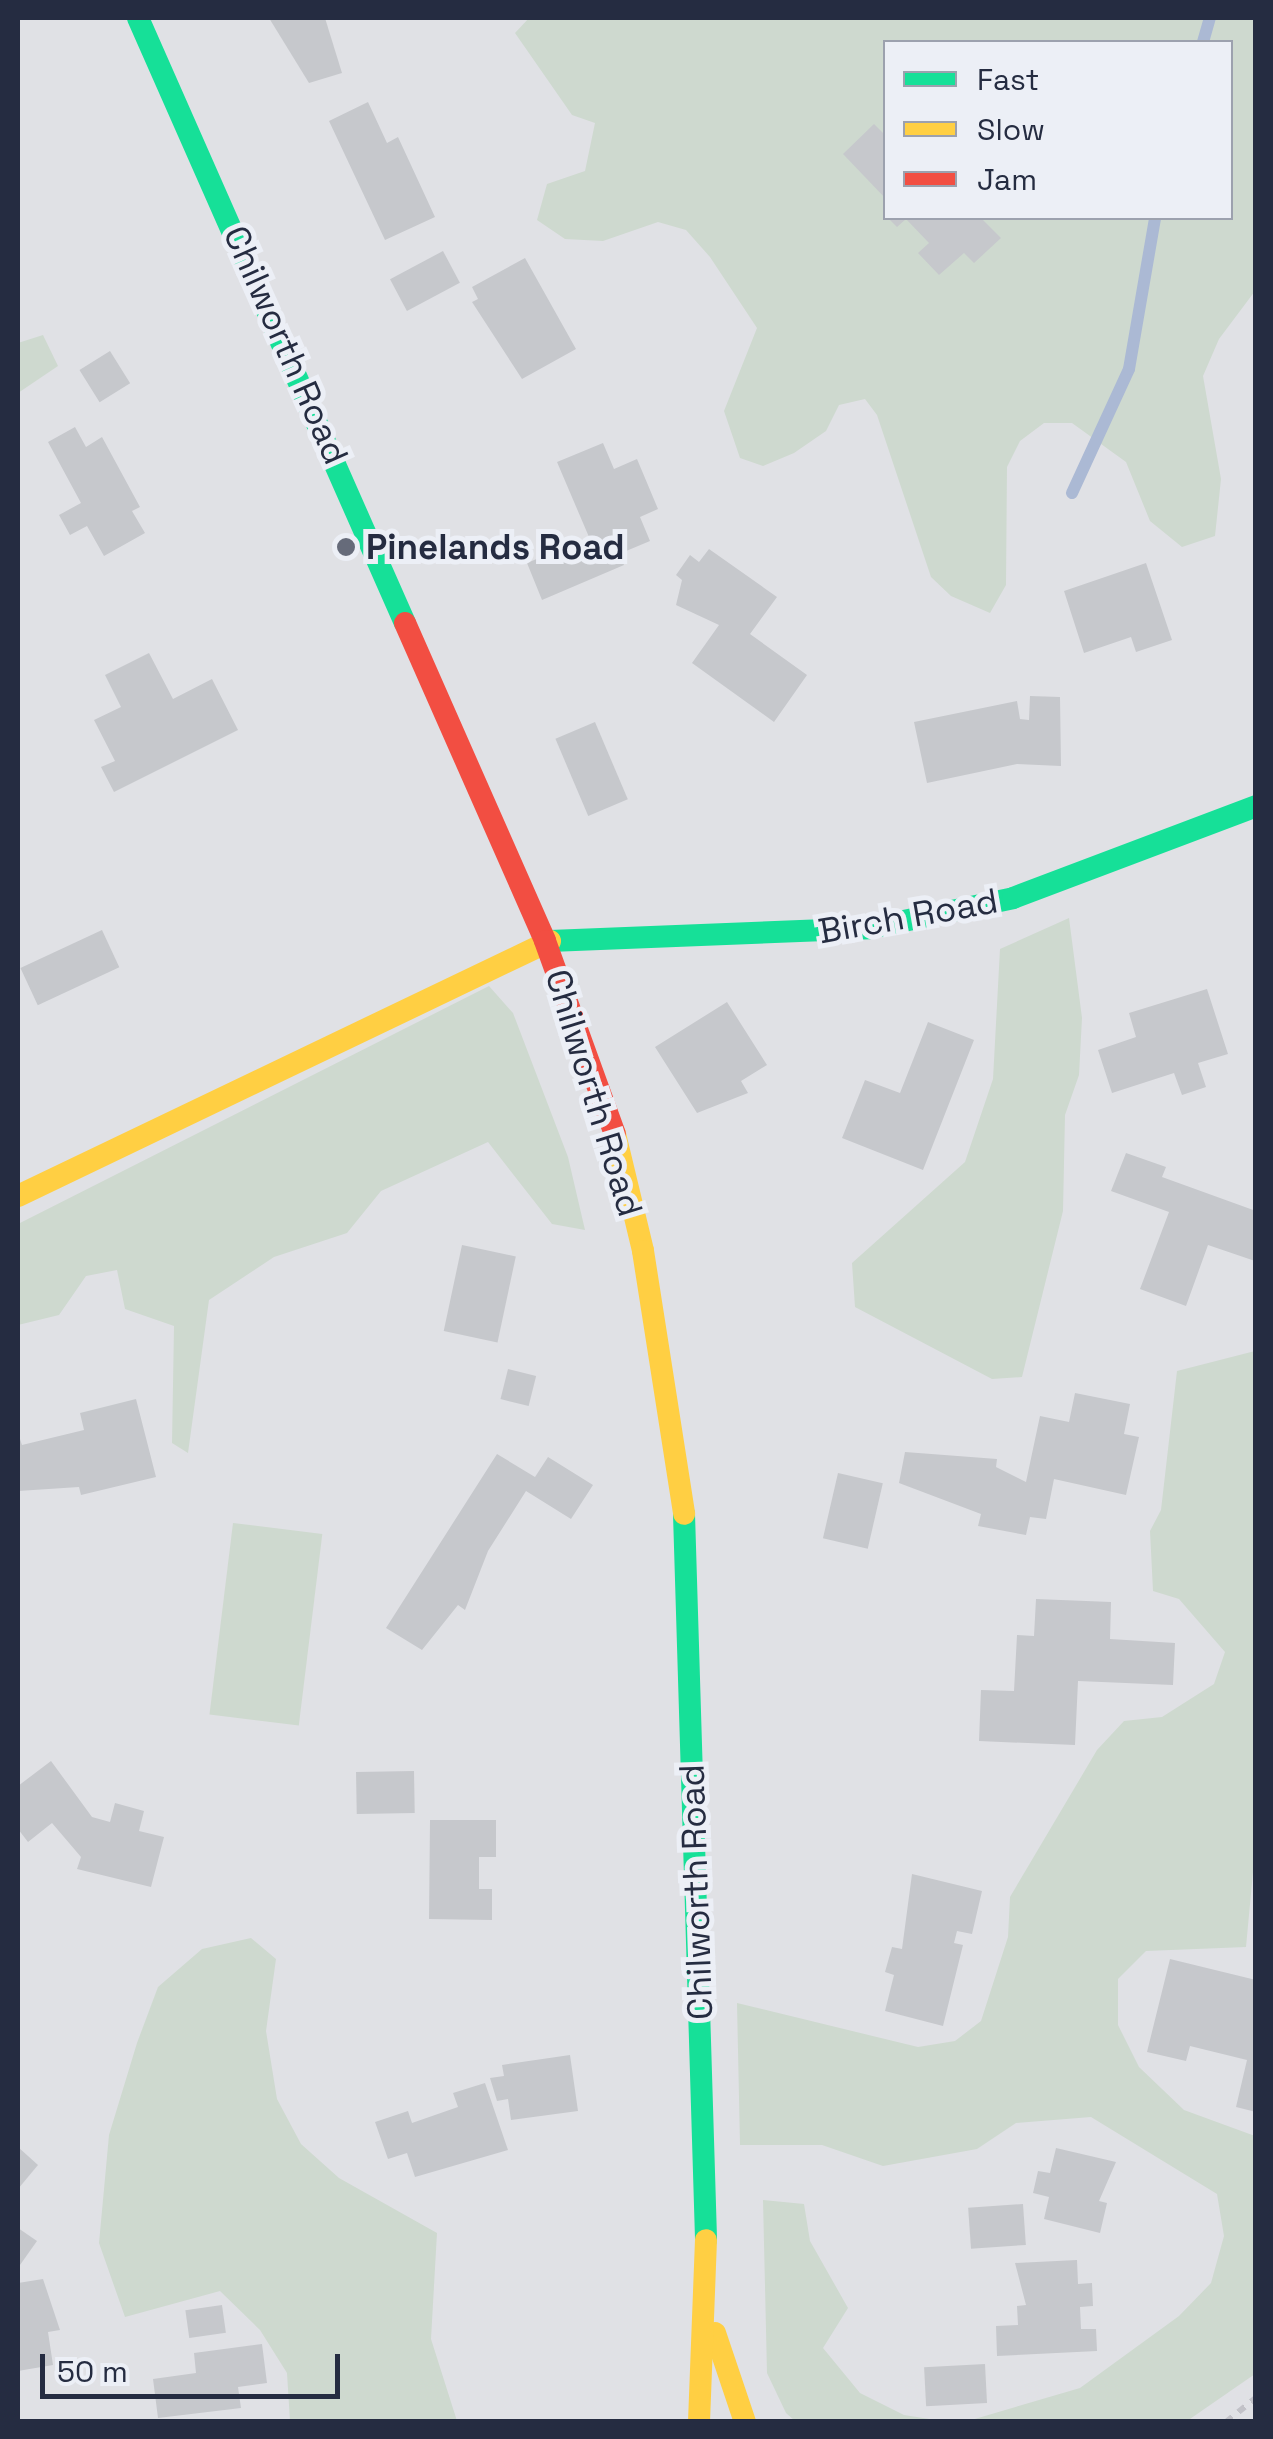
<!DOCTYPE html>
<style>
body{margin:0}
#map{position:relative;width:1273px;height:2439px;overflow:hidden;background:#e0e1e5;font-family:"Space Grotesk",sans-serif}
div>[style]{position:absolute}
.green>*{inset:0;background:#ced9cf;transform-origin:0 0}
.stream>*{height:12px;margin:-6px;padding:0 6px;transform-origin:6px;border-radius:6px;background:#abb9d4}
.building>*{inset:0;background:#c6c8cc;transform-origin:0 0}
.path>*{height:6px;margin-top:-3px;transform-origin:0;background:repeating-linear-gradient(90deg,#c2c2c8 0 8px,transparent 0 16px)}
.fast>*{height:22px;margin:-11px;padding:0 11px;transform-origin:11px;border-radius:11px;background:#16e098}
.slow>*{height:22px;margin:-11px;padding:0 11px;transform-origin:11px;border-radius:11px;background:#ffcf43}
.jam>*{height:22px;margin:-11px;padding:0 11px;transform-origin:11px;border-radius:11px;background:#f24e42}
.dots>*{width:28px;height:28px;translate:-50% -50%;box-sizing:border-box;border:5px solid #eceff6;border-radius:50%}
span{translate:-50% -50%;white-space:nowrap;text-align:center;line-height:1.15;-webkit-text-stroke:10px #eceff6;paint-order:stroke}
.street-label{font-size:35px;color:#252c41}
.poi-label{font-size:35px;color:#252c41;font-weight:700}
.left{translate:0 -50%;text-align:left}
.frame{position:absolute;inset:0;border:20px solid #252c41;pointer-events:none}
.legend{position:absolute;left:883px;top:40px;width:350px;height:180px;box-sizing:border-box;background:#eceff6;border:2px solid #9ca1ae;margin:0;padding:12px 18px;list-style:none;font-size:30px;color:#252c41}
.legend li{display:flex;align-items:center;gap:20px;height:50px}
.legend b{width:50px;border:2px solid #9ca1ae}
.scale{position:absolute;left:40px;top:2354px;width:300px;height:45px;box-sizing:border-box;border:5px solid #252c41;border-top:0;padding-left:12px;font-size:30px;line-height:35px;white-space:nowrap;color:#252c41;-webkit-text-stroke:8px #eceff6;paint-order:stroke}
</style>
<div id="map">
<div class="green">
<i style="clip-path:polygon(evenodd,529px 18px,1255px 18px,1255px 291px,1219px 339px,1203px 376px,1221px 479px,1215px 536px,1182px 547px,1150px 521px,1126px 462px,1072px 423px,1044px 423px,1020px 441px,1007px 467px,1006px 585px,990px 613px,951px 596px,931px 577px,877px 415px,865px 399px,839px 405px,826px 431px,794px 453px,763px 466px,740px 458px,724px 411px,757px 328px,710px 257px,686px 230px,658px 222px,603px 241px,565px 239px,537px 220px,547px 184px,585px 171px,595px 123px,572px 115px,515px 33px,529px 18px,886px 42px,1230px 42px,1230px 218px,886px 218px,886px 42px)"></i>
<i style="clip-path:polygon(43px 335px,58px 366px,18px 393px,18px 343px)"></i>
<i style="clip-path:polygon(1069px 918px,1082px 1018px,1079px 1075px,1065px 1115px,1063px 1211px,1022px 1377px,992px 1379px,855px 1307px,852px 1263px,965px 1162px,993px 1079px,1000px 949px)"></i>
<i style="clip-path:polygon(489px 986px,513px 1013px,568px 1157px,585px 1230px,552px 1224px,488px 1142px,381px 1191px,347px 1233px,274px 1257px,209px 1300px,188px 1453px,172px 1443px,174px 1326px,125px 1309px,117px 1270px,86px 1276px,59px 1315px,18px 1325px,18px 1224px)"></i>
<i style="clip-path:polygon(1255px 1351px,1256px 1840px,1246px 1947px,1146px 1951px,1118px 1979px,1118px 2025px,1139px 2067px,1184px 2110px,1255px 2136px,1255px 2374px,1187px 2421px,968px 2421px,1080px 2388px,1179px 2316px,1211px 2283px,1224px 2236px,1217px 2194px,1091px 2117px,1016px 2123px,977px 2149px,883px 2166px,822px 2145px,740px 2145px,737px 2003px,918px 2047px,955px 2041px,981px 2021px,1008px 1937px,1010px 1897px,1097px 1750px,1124px 1721px,1162px 1717px,1214px 1684px,1225px 1652px,1179px 1599px,1153px 1591px,1150px 1531px,1161px 1510px,1177px 1371px)"></i>
<i style="left:233px;top:1523px;width:90px;height:193px;rotate:7deg"></i>
<i style="clip-path:polygon(251px 1938px,276px 1959px,266px 2031px,277px 2099px,301px 2144px,339px 2178px,437px 2233px,431px 2339px,457px 2421px,290px 2421px,287px 2373px,260px 2330px,220px 2291px,125px 2317px,99px 2243px,109px 2135px,137px 2043px,158px 1987px,202px 1949px)"></i>
<i style="clip-path:polygon(763px 2200px,804px 2204px,810px 2241px,848px 2308px,823px 2348px,860px 2393px,904px 2415px,942px 2421px,795px 2421px,786px 2413px,767px 2373px)"></i>
</div>
<div class="stream">
<i style="left:1203px;top:42px;width:25px;rotate:-74deg"></i>
<i style="left:1072px;top:493px;width:136px;rotate:-65.3deg"></i>
<i style="left:1129px;top:369px;width:153px;rotate:-80.2deg"></i>
</div>
<div class="building">
<i style="clip-path:polygon(269px 18px,325px 18px,342px 73px,309px 83px)"></i>
<i style="clip-path:polygon(368px 102px,387px 143px,398px 137px,435px 217px,385px 240px,329px 121px)"></i>
<i style="clip-path:polygon(874px 124px,886px 136px,886px 199px,843px 154px)"></i>
<i style="clip-path:polygon(888px 218px,981px 218px,1001px 238px,974px 263px,964px 253px,939px 275px,918px 253px,929px 243px,906px 219px,897px 227px)"></i>
<i style="left:443px;top:251px;width:36px;height:60px;rotate:62deg"></i>
<i style="clip-path:polygon(525px 258px,576px 349px,522px 379px,472px 302px,478px 299px,472px 287px)"></i>
<i style="left:110px;top:351px;width:38px;height:36px;rotate:58deg"></i>
<i style="clip-path:polygon(75px 427px,86px 447px,102px 437px,140px 507px,132px 511px,145px 533px,104px 556px,87px 526px,70px 535px,59px 515px,81px 503px,48px 442px)"></i>
<i style="clip-path:polygon(603px 443px,614px 469px,637px 459px,658px 509px,640px 517px,650px 541px,619px 554px,624px 565px,542px 600px,527px 563px,589px 537px,557px 462px)"></i>
<i style="clip-path:polygon(709px 549px,777px 597px,750px 634px,807px 675px,774px 722px,692px 663px,719px 625px,676px 605px,682px 580px,676px 575px,690px 555px,699px 562px)"></i>
<i style="clip-path:polygon(1146px 563px,1172px 640px,1136px 652px,1131px 637px,1084px 653px,1064px 591px)"></i>
<i style="clip-path:polygon(149px 653px,173px 699px,212px 679px,238px 730px,114px 792px,101px 767px,115px 761px,94px 720px,121px 707px,105px 675px)"></i>
<i style="clip-path:polygon(1030px 696px,1060px 697px,1061px 766px,1017px 764px,927px 783px,914px 722px,1017px 701px,1020px 719px,1029px 720px)"></i>
<i style="left:595px;top:722px;width:84px;height:43px;rotate:67deg"></i>
<i style="left:102px;top:930px;width:41px;height:90px;rotate:65deg"></i>
<i style="clip-path:polygon(1207px 989px,1228px 1054px,1198px 1063px,1206px 1087px,1182px 1095px,1174px 1073px,1112px 1093px,1098px 1050px,1136px 1037px,1129px 1013px)"></i>
<i style="clip-path:polygon(727px 1002px,767px 1065px,741px 1081px,748px 1093px,697px 1113px,655px 1047px)"></i>
<i style="clip-path:polygon(928px 1022px,974px 1040px,923px 1170px,842px 1138px,865px 1080px,900px 1093px)"></i>
<i style="clip-path:polygon(1126px 1153px,1166px 1167px,1162px 1177px,1256px 1211px,1255px 1261px,1208px 1245px,1186px 1306px,1140px 1289px,1169px 1212px,1111px 1191px)"></i>
<i style="left:462px;top:1245px;width:55px;height:88px;rotate:12deg"></i>
<i style="left:508px;top:1369px;width:29px;height:31px;rotate:14deg"></i>
<i style="clip-path:polygon(1075px 1393px,1130px 1404px,1124px 1434px,1139px 1437px,1126px 1495px,1054px 1479px,1046px 1519px,1030px 1517px,1026px 1535px,978px 1526px,981px 1514px,899px 1483px,905px 1452px,997px 1459px,996px 1467px,1026px 1482px,1040px 1416px,1069px 1422px)"></i>
<i style="clip-path:polygon(136px 1399px,156px 1477px,81px 1495px,79px 1487px,18px 1491px,18px 1433px,22px 1445px,84px 1430px,80px 1413px)"></i>
<i style="clip-path:polygon(497px 1454px,535px 1477px,548px 1457px,593px 1485px,571px 1519px,526px 1491px,488px 1551px,465px 1610px,458px 1605px,422px 1650px,386px 1628px)"></i>
<i style="left:838px;top:1473px;width:46px;height:67px;rotate:13deg"></i>
<i style="clip-path:polygon(1036px 1599px,1111px 1602px,1110px 1639px,1175px 1643px,1173px 1685px,1078px 1681px,1075px 1745px,979px 1741px,981px 1690px,1014px 1691px,1017px 1635px,1034px 1636px)"></i>
<i style="clip-path:polygon(51px 1761px,92px 1817px,110px 1822px,115px 1803px,144px 1811px,139px 1831px,164px 1837px,151px 1887px,77px 1869px,81px 1857px,52px 1823px,28px 1842px,18px 1829px,18px 1786px)"></i>
<i style="left:414px;top:1771px;width:42px;height:58px;rotate:89deg"></i>
<i style="clip-path:polygon(430px 1820px,496px 1820px,496px 1857px,479px 1857px,479px 1889px,492px 1889px,492px 1920px,429px 1919px)"></i>
<i style="clip-path:polygon(912px 1874px,982px 1891px,972px 1934px,957px 1931px,954px 1943px,963px 1945px,943px 2026px,885px 2011px,894px 1975px,885px 1972px,892px 1947px,902px 1949px)"></i>
<i style="clip-path:polygon(1170px 1959px,1256px 1980px,1256px 2112px,1236px 2107px,1247px 2060px,1190px 2046px,1186px 2061px,1147px 2052px)"></i>
<i style="clip-path:polygon(570px 2055px,578px 2111px,511px 2120px,508px 2099px,497px 2101px,490px 2078px,504px 2076px,502px 2065px)"></i>
<i style="clip-path:polygon(485px 2083px,508px 2150px,415px 2177px,407px 2153px,388px 2159px,375px 2122px,408px 2111px,412px 2123px,458px 2107px,453px 2093px)"></i>
<i style="clip-path:polygon(18px 2147px,38px 2165px,18px 2189px)"></i>
<i style="clip-path:polygon(1056px 2148px,1116px 2162px,1099px 2201px,1107px 2203px,1100px 2233px,1044px 2219px,1049px 2197px,1033px 2193px,1038px 2171px,1050px 2173px)"></i>
<i style="left:1023px;top:2204px;width:41px;height:55px;rotate:86deg"></i>
<i style="clip-path:polygon(18px 2228px,37px 2241px,20px 2265px,18px 2264px)"></i>
<i style="clip-path:polygon(1077px 2260px,1078px 2284px,1092px 2283px,1093px 2306px,1080px 2307px,1081px 2329px,1096px 2329px,1097px 2351px,997px 2356px,996px 2326px,1018px 2325px,1017px 2306px,1026px 2305px,1015px 2263px)"></i>
<i style="clip-path:polygon(43px 2279px,60px 2330px,48px 2332px,53px 2365px,18px 2371px,18px 2283px)"></i>
<i style="left:222px;top:2305px;width:28px;height:37px;rotate:82deg"></i>
<i style="clip-path:polygon(262px 2344px,267px 2383px,238px 2387px,241px 2408px,158px 2418px,153px 2379px,196px 2373px,194px 2353px)"></i>
<i style="left:985px;top:2364px;width:39px;height:61px;rotate:87deg"></i>
</div>
<div class="path">
<i style="left:1226px;top:2422px;width:38px;rotate:-39deg"></i>
</div>
<div class="fast">
<i style="left:138px;top:18px;width:661px;rotate:66.19deg"></i>
<i style="left:550px;top:941px;width:320px;rotate:-2.3deg"></i>
<i style="left:870px;top:928px;width:146px;rotate:-11.8deg"></i>
<i style="left:1013px;top:898px;width:260px;rotate:-20.7deg"></i>
<i style="left:684px;top:1514px;width:726px;rotate:88.26deg"></i>
</div>
<div class="slow">
<i style="left:615px;top:1134px;width:120px;rotate:76.5deg"></i>
<i style="left:643px;top:1251px;width:266px;rotate:81.1deg"></i>
<i style="left:18px;top:1196px;width:590px;rotate:-25.61deg"></i>
<i style="left:715px;top:2333px;width:94px;rotate:71.4deg"></i>
<i style="left:699px;top:2422px;width:182px;rotate:-87.8deg"></i>
</div>
<div class="jam">
<i style="left:405px;top:623px;width:347px;rotate:66.2deg"></i>
<i style="left:545px;top:941px;width:205px;rotate:70.1deg"></i>
</div>
<div class="dots">
<i style="left:346px;top:547px;background:#666b7a"></i>
</div>
<div class="street-label">
<span style="left:286px;top:345px;rotate:66deg">Chilworth Road</span>
<span style="left:908px;top:916px;rotate:-10deg">Birch Road</span>
<span style="left:594px;top:1093px;rotate:73deg">Chilworth Road</span>
<span style="left:696px;top:1892px;rotate:-92deg">Chilworth Road</span>
</div>
<div class="poi-label">
<span class="left" style="left:366px;top:547px">Pinelands Road</span>
</div>
<div class="frame"></div>
<ul class="legend">
<li><b style="height:12px;background:#16e098"></b>Fast</li>
<li><b style="height:12px;background:#ffcf43"></b>Slow</li>
<li><b style="height:12px;background:#f24e42"></b>Jam</li>
</ul>
<div class="scale">50 m</div>
</div>
